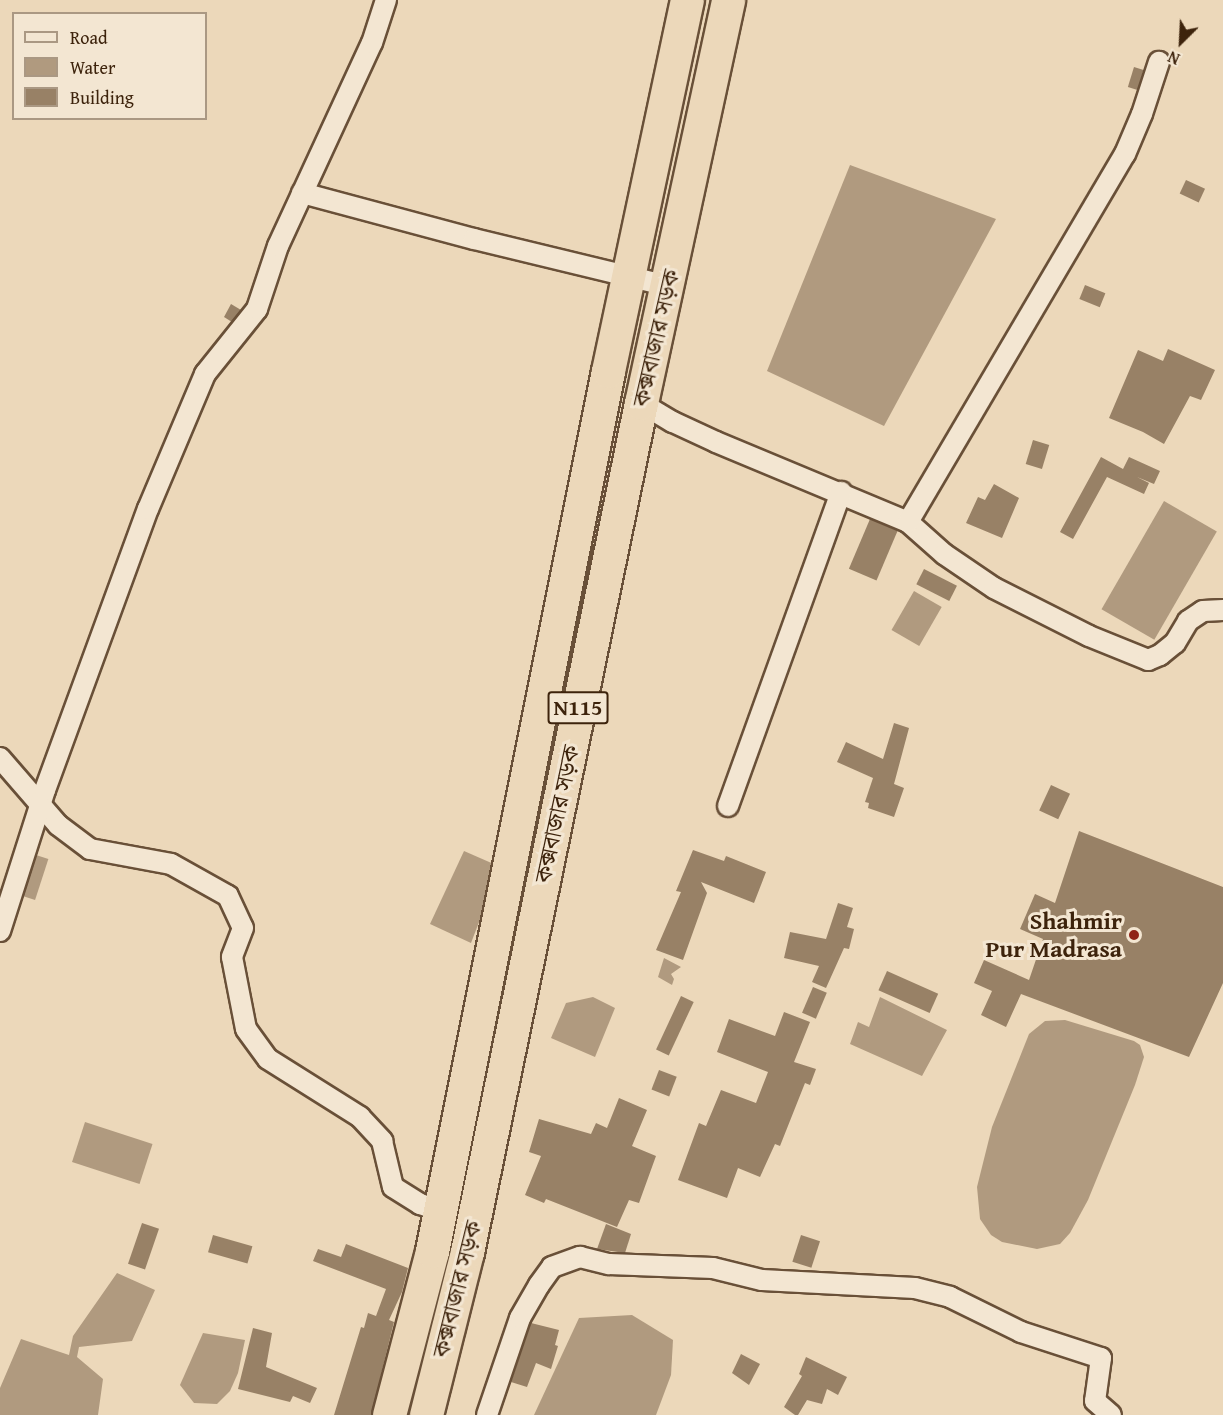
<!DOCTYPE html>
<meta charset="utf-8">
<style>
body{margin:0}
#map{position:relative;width:1223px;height:1415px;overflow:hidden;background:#ecd8ba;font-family:"Gentium Book Plus","Noto Serif Bengali",serif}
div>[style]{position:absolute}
.water>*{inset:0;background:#b09a7f;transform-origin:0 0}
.building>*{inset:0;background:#988166;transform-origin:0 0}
.roads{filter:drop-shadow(2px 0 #695038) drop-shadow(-2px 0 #695038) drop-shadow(0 2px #695038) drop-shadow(0 -2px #695038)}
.street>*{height:20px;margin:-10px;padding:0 10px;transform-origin:10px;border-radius:10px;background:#f3e6d2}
.highway>*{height:33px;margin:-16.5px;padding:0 16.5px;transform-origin:16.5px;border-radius:16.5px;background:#ecd8ba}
.dots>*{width:16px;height:16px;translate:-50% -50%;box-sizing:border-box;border:3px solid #f3e6d2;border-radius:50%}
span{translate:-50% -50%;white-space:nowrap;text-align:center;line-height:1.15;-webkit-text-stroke:6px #f3e6d2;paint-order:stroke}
.shield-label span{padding:2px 4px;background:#f3e6d2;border:2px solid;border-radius:4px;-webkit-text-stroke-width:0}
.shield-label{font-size:22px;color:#3d230c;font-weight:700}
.street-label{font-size:24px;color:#3d230c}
.poi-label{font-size:24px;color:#3d230c;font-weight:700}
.right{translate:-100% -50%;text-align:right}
.legend{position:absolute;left:12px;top:12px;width:195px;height:108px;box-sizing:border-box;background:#f3e6d2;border:2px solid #aa9883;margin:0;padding:8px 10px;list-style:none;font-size:18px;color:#3d230c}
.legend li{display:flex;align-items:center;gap:12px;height:30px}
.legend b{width:30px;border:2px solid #aa9883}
.north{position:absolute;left:1151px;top:12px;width:60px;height:60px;-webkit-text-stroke:4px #f3e6d2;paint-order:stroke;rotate:204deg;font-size:16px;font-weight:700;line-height:24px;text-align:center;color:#3d230c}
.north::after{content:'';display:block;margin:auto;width:21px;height:27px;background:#3d230c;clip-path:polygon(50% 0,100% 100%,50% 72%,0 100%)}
</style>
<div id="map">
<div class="water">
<i style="clip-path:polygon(850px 165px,996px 219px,884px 426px,767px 371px)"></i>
<i style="left:1164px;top:501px;width:61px;height:125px;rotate:30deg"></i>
<i style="left:914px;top:591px;width:32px;height:45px;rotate:30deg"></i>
<i style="clip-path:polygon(464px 851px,496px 865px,486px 904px,471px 943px,430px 924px)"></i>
<i style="left:36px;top:855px;width:13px;height:43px;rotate:18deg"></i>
<i style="clip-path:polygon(664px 958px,681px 967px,671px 974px,674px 979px,672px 985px,658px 977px)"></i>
<i style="clip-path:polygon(593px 997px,615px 1008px,595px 1057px,551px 1038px,566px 1003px)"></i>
<i style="clip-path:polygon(880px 997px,947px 1030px,922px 1076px,850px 1044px,858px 1022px,869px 1027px)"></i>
<i style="clip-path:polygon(1065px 1020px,1134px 1041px,1140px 1045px,1144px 1057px,1135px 1085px,1088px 1200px,1070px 1233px,1060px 1244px,1037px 1249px,1002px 1242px,991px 1235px,980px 1219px,977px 1187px,992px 1127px,1029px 1034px,1045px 1021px)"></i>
<i style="left:85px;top:1122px;width:71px;height:42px;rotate:18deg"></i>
<i style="clip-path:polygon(117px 1273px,155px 1290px,132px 1341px,79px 1347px,77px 1357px,103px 1379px,98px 1415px,0 1415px,0 1388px,21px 1339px,69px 1355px,73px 1336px)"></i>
<i style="clip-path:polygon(632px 1315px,673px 1340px,671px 1375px,656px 1415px,534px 1415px,579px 1318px)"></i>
<i style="clip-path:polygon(203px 1333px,245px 1340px,238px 1373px,230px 1391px,217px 1404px,194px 1403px,180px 1385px)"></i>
</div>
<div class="building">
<i style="left:1134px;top:67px;width:10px;height:21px;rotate:17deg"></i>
<i style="left:1186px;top:180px;width:21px;height:15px;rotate:25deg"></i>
<i style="left:1085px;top:285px;width:22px;height:15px;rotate:22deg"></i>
<i style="clip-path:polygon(231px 304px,241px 310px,232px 322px,224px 317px)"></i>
<i style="clip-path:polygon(1168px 349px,1215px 370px,1201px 400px,1190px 396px,1164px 444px,1143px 432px,1109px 418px,1138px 350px,1163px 361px)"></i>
<i style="left:1033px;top:440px;width:17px;height:25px;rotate:17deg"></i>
<i style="clip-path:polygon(1101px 457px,1123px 469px,1129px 457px,1160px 471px,1154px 484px,1137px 477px,1149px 483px,1144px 494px,1107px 477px,1073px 539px,1060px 532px)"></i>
<i style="clip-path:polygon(994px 484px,1019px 498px,1002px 538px,966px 523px,978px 497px,985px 500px)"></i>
<i style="left:870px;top:519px;width:30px;height:54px;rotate:23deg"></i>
<i style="left:924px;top:569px;width:37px;height:17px;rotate:27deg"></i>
<i style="clip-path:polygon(894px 723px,909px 728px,894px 784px,904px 788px,894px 817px,868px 808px,869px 803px,865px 802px,873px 778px,837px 762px,846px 742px,883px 759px)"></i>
<i style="left:1051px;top:785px;width:21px;height:28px;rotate:25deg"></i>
<i style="clip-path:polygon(1079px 831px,1223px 887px,1223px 983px,1189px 1057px,1021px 994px,1006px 1027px,981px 1015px,992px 991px,974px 983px,984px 960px,1029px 980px,1043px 939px,1020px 929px,1035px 894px,1055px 903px)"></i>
<i style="clip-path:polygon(693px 850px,724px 861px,726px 856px,766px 872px,754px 903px,701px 882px,707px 893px,683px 960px,656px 950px,681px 892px,676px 891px)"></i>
<i style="clip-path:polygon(838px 903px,853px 908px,847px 927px,854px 929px,849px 949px,844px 948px,826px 988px,812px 982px,819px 966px,784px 958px,790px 932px,826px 939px)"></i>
<i style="left:887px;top:971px;width:56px;height:21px;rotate:24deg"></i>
<i style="left:813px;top:987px;width:15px;height:28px;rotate:23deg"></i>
<i style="left:681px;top:996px;width:14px;height:59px;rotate:25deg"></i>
<i style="clip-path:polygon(784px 1012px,810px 1022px,794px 1062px,816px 1069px,810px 1085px,805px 1083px,780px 1146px,775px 1144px,760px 1177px,738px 1168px,727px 1198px,678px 1180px,699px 1123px,706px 1126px,721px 1090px,756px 1103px,768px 1072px,717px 1052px,729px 1019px,775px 1036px)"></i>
<i style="left:659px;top:1070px;width:19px;height:21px;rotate:21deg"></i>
<i style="clip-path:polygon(619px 1098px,647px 1110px,632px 1146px,656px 1156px,639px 1203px,629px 1200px,617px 1227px,546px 1199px,544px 1203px,525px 1195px,541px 1156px,529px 1152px,539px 1119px,591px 1134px,596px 1123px,607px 1128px)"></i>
<i style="left:142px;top:1223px;width:18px;height:43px;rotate:19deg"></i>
<i style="clip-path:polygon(606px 1224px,631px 1234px,625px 1253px,597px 1249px)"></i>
<i style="left:213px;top:1235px;width:41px;height:18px;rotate:16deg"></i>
<i style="left:801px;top:1235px;width:20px;height:28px;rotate:18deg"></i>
<i style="clip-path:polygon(346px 1244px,408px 1268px,402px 1292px,389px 1320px,394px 1322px,371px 1415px,334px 1415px,361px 1327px,364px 1328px,368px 1313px,376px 1316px,386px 1289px,313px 1261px,318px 1249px,341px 1257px)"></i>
<i style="clip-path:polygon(531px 1323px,559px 1330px,555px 1345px,558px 1346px,551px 1369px,536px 1363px,527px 1387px,511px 1382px)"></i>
<i style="clip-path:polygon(253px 1328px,272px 1333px,266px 1367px,317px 1388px,310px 1403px,293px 1396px,290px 1402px,238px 1389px)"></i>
<i style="clip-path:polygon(741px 1354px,760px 1364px,749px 1385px,732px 1373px)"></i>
<i style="clip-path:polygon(806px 1357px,847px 1377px,838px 1395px,827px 1389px,822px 1404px,807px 1400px,798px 1415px,795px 1415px,784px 1407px,802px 1376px,799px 1374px)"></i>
</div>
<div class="roads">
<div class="street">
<i style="left:302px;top:193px;width:178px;rotate:15deg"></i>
<i style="left:474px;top:239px;width:200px;rotate:13.6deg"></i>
<i style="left:641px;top:403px;width:37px;rotate:31deg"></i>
<i style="left:673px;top:422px;width:47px;rotate:24.9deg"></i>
<i style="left:716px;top:442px;width:208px;rotate:22.6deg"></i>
<i style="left:908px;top:522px;width:48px;rotate:41.6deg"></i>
<i style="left:944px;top:554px;width:60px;rotate:34.2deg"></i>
<i style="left:994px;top:588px;width:106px;rotate:26.8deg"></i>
<i style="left:1089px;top:636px;width:64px;rotate:22.1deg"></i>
<i style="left:1148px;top:660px;width:13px;rotate:-23deg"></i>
<i style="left:1160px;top:655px;width:19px;rotate:-39deg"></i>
<i style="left:1175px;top:643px;width:26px;rotate:-59deg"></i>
<i style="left:1188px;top:621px;width:18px;rotate:-34deg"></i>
<i style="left:1203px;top:611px;width:20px;rotate:-3deg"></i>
<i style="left:908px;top:522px;width:427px;rotate:-59.5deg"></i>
<i style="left:1125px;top:154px;width:43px;rotate:-67deg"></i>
<i style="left:1142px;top:114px;width:55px;rotate:-71.9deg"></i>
<i style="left:0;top:758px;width:89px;rotate:49.1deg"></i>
<i style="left:58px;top:825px;width:40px;rotate:37deg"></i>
<i style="left:90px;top:849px;width:82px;rotate:10.5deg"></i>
<i style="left:171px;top:864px;width:65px;rotate:29.3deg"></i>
<i style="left:228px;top:896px;width:35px;rotate:65deg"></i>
<i style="left:243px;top:928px;width:31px;rotate:111deg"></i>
<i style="left:232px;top:957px;width:73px;rotate:79deg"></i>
<i style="left:246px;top:1029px;width:37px;rotate:54deg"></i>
<i style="left:268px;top:1059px;width:109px;rotate:32.2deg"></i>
<i style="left:360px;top:1117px;width:33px;rotate:47deg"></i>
<i style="left:382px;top:1141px;width:47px;rotate:76.6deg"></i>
<i style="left:393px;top:1187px;width:32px;rotate:32deg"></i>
<i style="left:420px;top:1204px;width:20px;rotate:18deg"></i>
<i style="left:728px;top:806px;width:334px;rotate:-70.2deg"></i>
<i style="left:0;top:931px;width:148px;rotate:-72.3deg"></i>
<i style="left:45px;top:790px;width:299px;rotate:-69.9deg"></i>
<i style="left:148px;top:509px;width:147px;rotate:-67.1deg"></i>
<i style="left:205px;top:374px;width:83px;rotate:-51.3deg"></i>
<i style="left:257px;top:309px;width:66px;rotate:-71.6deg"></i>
<i style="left:278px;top:246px;width:224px;rotate:-65.2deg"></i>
<i style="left:372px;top:43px;width:45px;rotate:-72deg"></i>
<i style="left:487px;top:1415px;width:102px;rotate:-71.2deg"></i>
<i style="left:520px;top:1318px;width:38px;rotate:-60deg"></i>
<i style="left:539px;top:1285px;width:22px;rotate:-54deg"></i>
<i style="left:552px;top:1267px;width:30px;rotate:-20deg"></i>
<i style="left:580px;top:1257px;width:30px;rotate:14deg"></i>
<i style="left:609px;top:1264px;width:104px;rotate:2.2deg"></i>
<i style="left:713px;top:1268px;width:50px;rotate:13.8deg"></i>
<i style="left:762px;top:1280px;width:153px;rotate:3deg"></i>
<i style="left:915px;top:1288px;width:36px;rotate:14deg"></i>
<i style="left:950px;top:1297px;width:79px;rotate:26.2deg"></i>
<i style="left:1021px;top:1332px;width:84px;rotate:18deg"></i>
<i style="left:1101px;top:1358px;width:43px;rotate:97.9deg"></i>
<i style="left:1095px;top:1401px;width:21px;rotate:41deg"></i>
</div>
<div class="highway">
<i style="left:389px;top:1415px;width:170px;rotate:-75.3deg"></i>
<i style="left:432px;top:1251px;width:897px;rotate:-78.69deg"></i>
<i style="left:608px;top:371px;width:379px;rotate:-78deg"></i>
<i style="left:426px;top:1415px;width:168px;rotate:-75.9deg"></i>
<i style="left:467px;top:1252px;width:867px;rotate:-78.42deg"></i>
<i style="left:641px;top:403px;width:412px;rotate:-77.8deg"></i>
</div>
</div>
<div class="dots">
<i style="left:1134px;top:935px;background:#8f2418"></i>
</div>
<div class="shield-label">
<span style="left:578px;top:708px">N115</span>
</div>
<div class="street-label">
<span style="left:656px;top:338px;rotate:-77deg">কক্সবাজার সড়ক</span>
<span style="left:557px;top:814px;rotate:-78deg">কক্সবাজার সড়ক</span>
<span style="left:457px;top:1289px;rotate:-76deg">কক্সবাজার সড়ক</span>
</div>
<div class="poi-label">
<span class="right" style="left:1122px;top:935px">Shahmir<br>Pur Madrasa</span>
</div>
<ul class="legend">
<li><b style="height:8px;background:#f3e6d2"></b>Road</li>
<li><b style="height:16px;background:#b09a7f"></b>Water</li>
<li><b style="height:16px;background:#988166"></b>Building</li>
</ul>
<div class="north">N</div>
</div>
